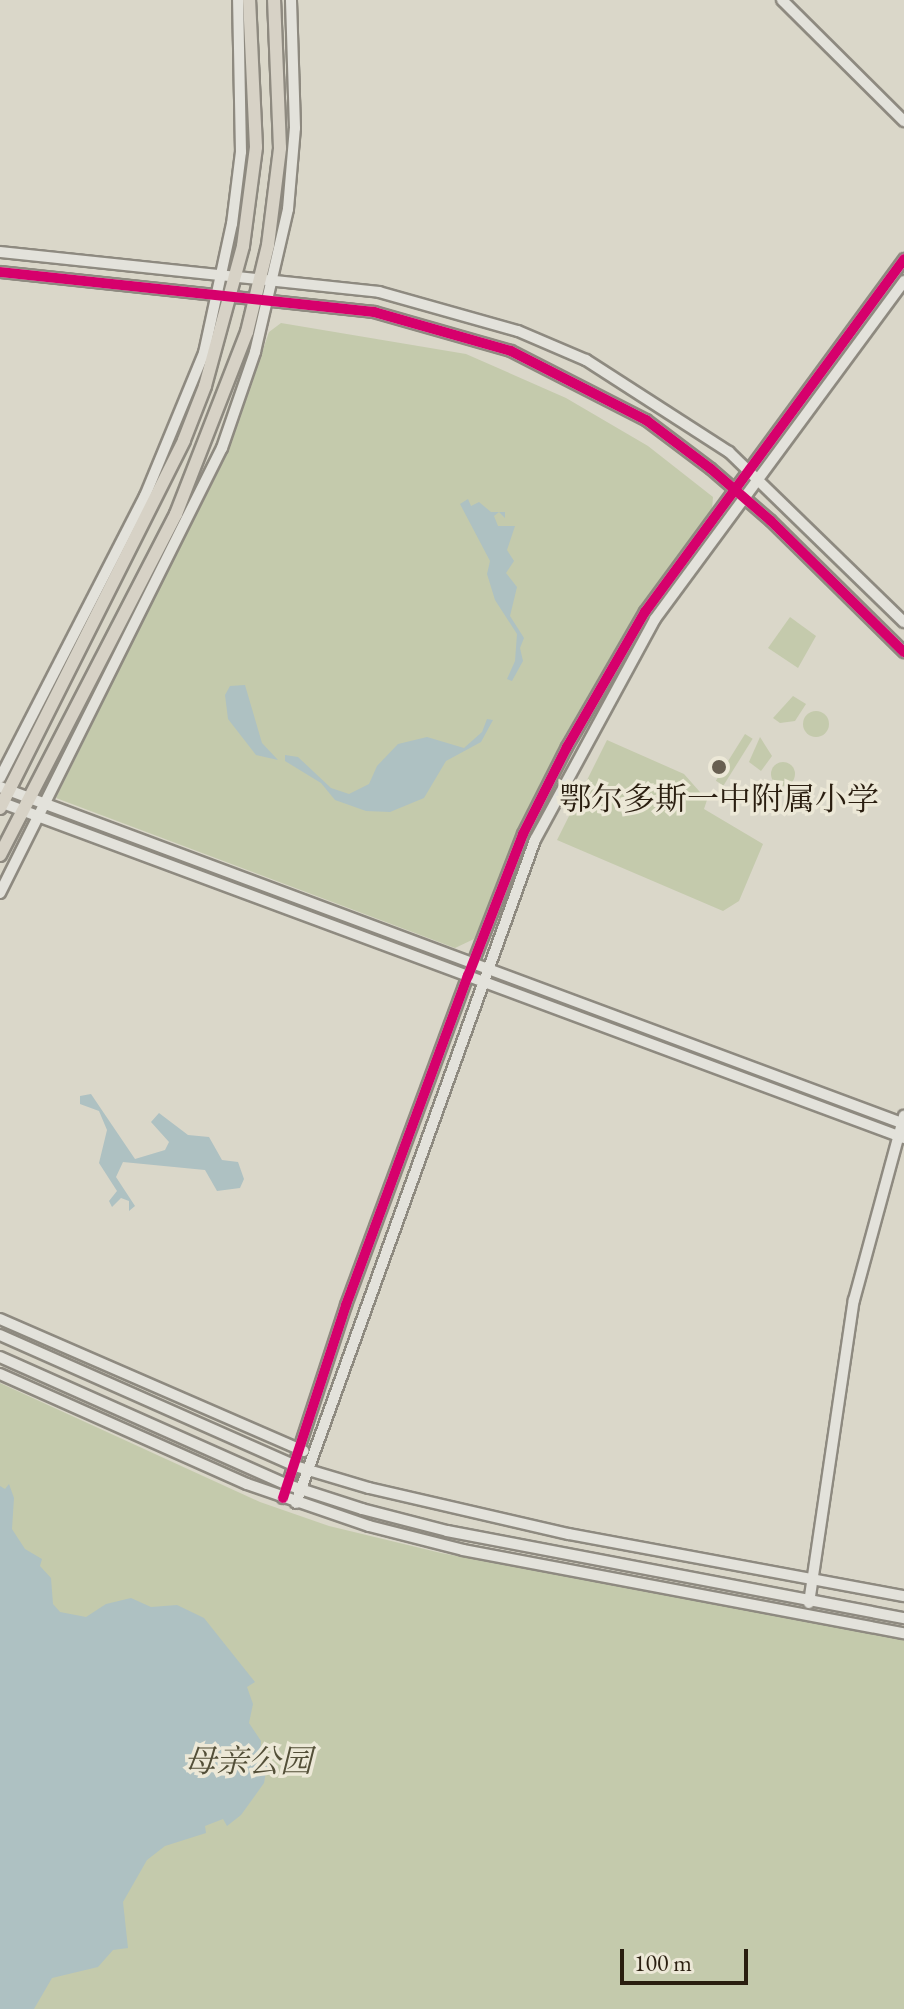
<!DOCTYPE html>
<meta charset="utf-8">
<style>
body{margin:0}
#map{position:relative;width:904px;height:2009px;overflow:hidden;background:#dad7c9;font-family:"EB Garamond","Noto Serif SC",serif}
div>[style]{position:absolute}
.green>*{inset:0;background:#c4caac;transform-origin:0 0}
.round{border-radius:50%}
.water>*{inset:0;background:#aec1c2}
.roads{filter:drop-shadow(2px 0 #8e8a80) drop-shadow(-2px 0 #8e8a80) drop-shadow(0 2px #8e8a80) drop-shadow(0 -2px #8e8a80)}
.minor>*{height:10px;margin:-5px;padding:0 5px;transform-origin:5px;border-radius:5px;background:#e3e2db}
.major>*{height:12px;margin:-6px;padding:0 6px;transform-origin:6px;border-radius:6px;background:#d7d2c6}
.cycleway>*{height:10px;margin:-5px;padding:0 5px;transform-origin:5px;border-radius:5px;background:#d6006c}
.dots>*{width:22px;height:22px;translate:-50% -50%;box-sizing:border-box;border:4px solid #ece8d7;border-radius:50%}
span{translate:-50% -50%;white-space:nowrap;text-align:center;line-height:1.15;-webkit-text-stroke:7px #ece8d7;paint-order:stroke}
.poi-label{font-size:32px;color:#2a1e10}
.park-label{font-size:32px;color:#534f38;font-style:italic}
.scale{position:absolute;left:620px;top:1949px;width:128px;height:36px;box-sizing:border-box;border:4px solid #2a1e10;border-top:0;padding-left:10px;font-size:24px;line-height:28px;white-space:nowrap;color:#2a1e10;-webkit-text-stroke:6px #ece8d7;paint-order:stroke}
</style>
<div id="map">
<div class="green">
<i style="clip-path:polygon(281px 323px,466px 354px,566px 398px,648px 446px,713px 497px,712px 509px,629px 625px,562px 740px,474px 939px,455px 948px,56px 798px,231px 442px,269px 332px)"></i>
<i style="clip-path:polygon(790px 617px,816px 636px,798px 668px,768px 648px)"></i>
<i style="clip-path:polygon(793px 696px,806px 704px,795px 721px,780px 723px,773px 718px)"></i>
<i class="round" style="left:803px;top:711px;width:26px;height:26px"></i>
<i style="left:745px;top:734px;width:9px;height:55px;rotate:32deg"></i>
<i style="clip-path:polygon(760px 737px,772px 756px,761px 771px,749px 762px)"></i>
<i style="clip-path:polygon(607px 740px,684px 774px,707px 800px,704px 809px,763px 844px,739px 901px,723px 911px,557px 840px)"></i>
<i class="round" style="left:771px;top:762px;width:24px;height:24px"></i>
<i style="clip-path:polygon(0 1383px,260px 1502px,329px 1526px,441px 1553px,904px 1640px,904px 2009px,0 2009px)"></i>
</div>
<div class="water">
<i style="clip-path:polygon(468px 499px,471px 506px,479px 502px,491px 512px,505px 512px,505px 518px,499px 512px,494px 516px,498px 526px,515px 526px,507px 550px,514px 561px,506px 573px,517px 587px,510px 616px,524px 638px,520px 648px,523px 661px,512px 681px,507px 679px,515px 661px,517px 634px,495px 600px,487px 574px,490px 561px,460px 504px)"></i>
<i style="clip-path:polygon(245px 685px,262px 743px,278px 760px,256px 755px,228px 719px,225px 695px,230px 686px)"></i>
<i style="clip-path:polygon(487px 719px,493px 720px,481px 742px,446px 761px,424px 798px,390px 812px,366px 811px,335px 800px,321px 783px,285px 761px,285px 755px,298px 757px,331px 788px,349px 794px,369px 784px,377px 766px,398px 744px,427px 737px,464px 748px,482px 732px)"></i>
<i style="clip-path:polygon(91px 1094px,135px 1159px,165px 1150px,169px 1142px,151px 1122px,159px 1113px,188px 1135px,209px 1137px,222px 1160px,238px 1162px,244px 1179px,240px 1188px,217px 1191px,205px 1170px,123px 1162px,116px 1177px,135px 1206px,129px 1211px,129px 1201px,121px 1198px,112px 1207px,109px 1201px,117px 1191px,99px 1163px,107px 1130px,99px 1111px,80px 1104px,80px 1096px)"></i>
<i style="clip-path:polygon(9px 1484px,14px 1498px,12px 1529px,25px 1549px,42px 1559px,40px 1566px,51px 1578px,53px 1604px,60px 1612px,86px 1617px,106px 1604px,131px 1598px,151px 1607px,177px 1605px,204px 1618px,255px 1682px,247px 1687px,253px 1704px,249px 1723px,261px 1741px,260px 1762px,268px 1761px,264px 1783px,241px 1815px,227px 1826px,223px 1819px,205px 1826px,206px 1833px,165px 1846px,147px 1860px,123px 1902px,128px 1948px,113px 1950px,98px 1967px,52px 1978px,34px 2009px,0 2009px,0 1486px,5px 1489px)"></i>
</div>
<div class="roads">
<div class="minor">
<i style="left:782px;top:0;width:172px;rotate:44.8deg"></i>
<i style="left:0;top:252px;width:381px;rotate:6deg"></i>
<i style="left:379px;top:292px;width:144px;rotate:15.7deg"></i>
<i style="left:518px;top:331px;width:74px;rotate:23.1deg"></i>
<i style="left:586px;top:360px;width:170px;rotate:32.8deg"></i>
<i style="left:729px;top:452px;width:244px;rotate:44.2deg"></i>
<i style="left:0;top:272px;width:376px;rotate:6.1deg"></i>
<i style="left:374px;top:312px;width:142px;rotate:15.9deg"></i>
<i style="left:511px;top:351px;width:152px;rotate:27.1deg"></i>
<i style="left:646px;top:420px;width:81px;rotate:37deg"></i>
<i style="left:711px;top:469px;width:79px;rotate:40.9deg"></i>
<i style="left:771px;top:521px;width:187px;rotate:44.6deg"></i>
<i style="left:0;top:778px;width:317px;rotate:-62.8deg"></i>
<i style="left:145px;top:496px;width:155px;rotate:-67.6deg"></i>
<i style="left:204px;top:353px;width:132px;rotate:-77.8deg"></i>
<i style="left:232px;top:224px;width:73px;rotate:-82.9deg"></i>
<i style="left:241px;top:152px;width:152px;rotate:-91.1deg"></i>
<i style="left:0;top:787px;width:965px;rotate:20.44deg"></i>
<i style="left:0;top:802px;width:964px;rotate:20.39deg"></i>
<i style="left:0;top:893px;width:497px;rotate:-63.5deg"></i>
<i style="left:222px;top:448px;width:102px;rotate:-71deg"></i>
<i style="left:255px;top:352px;width:147px;rotate:-77deg"></i>
<i style="left:288px;top:209px;width:81px;rotate:-85.1deg"></i>
<i style="left:295px;top:128px;width:128px;rotate:-91.8deg"></i>
<i style="left:0;top:1319px;width:331px;rotate:23.5deg"></i>
<i style="left:0;top:1335px;width:323px;rotate:23.9deg"></i>
<i style="left:295px;top:1466px;width:77px;rotate:16.6deg"></i>
<i style="left:369px;top:1488px;width:205px;rotate:13deg"></i>
<i style="left:569px;top:1534px;width:341px;rotate:10.5deg"></i>
<i style="left:0;top:1357px;width:315px;rotate:24deg"></i>
<i style="left:288px;top:1485px;width:78px;rotate:18deg"></i>
<i style="left:362px;top:1509px;width:88px;rotate:14.5deg"></i>
<i style="left:447px;top:1531px;width:465px;rotate:10.8deg"></i>
<i style="left:0;top:1374px;width:270px;rotate:24deg"></i>
<i style="left:247px;top:1484px;width:129px;rotate:19deg"></i>
<i style="left:369px;top:1526px;width:97px;rotate:14.3deg"></i>
<i style="left:463px;top:1550px;width:449px;rotate:10.7deg"></i>
<i style="left:283px;top:1498px;width:203px;rotate:-71.9deg"></i>
<i style="left:346px;top:1305px;width:351px;rotate:-69.7deg"></i>
<i style="left:468px;top:976px;width:152px;rotate:-68.8deg"></i>
<i style="left:523px;top:834px;width:97px;rotate:-63.2deg"></i>
<i style="left:567px;top:747px;width:156px;rotate:-60deg"></i>
<i style="left:645px;top:612px;width:438px;rotate:-53.7deg"></i>
<i style="left:296px;top:1503px;width:705px;rotate:-70.18deg"></i>
<i style="left:535px;top:840px;width:251px;rotate:-61.5deg"></i>
<i style="left:655px;top:619px;width:420px;rotate:-53.6deg"></i>
<i style="left:809px;top:1603px;width:306px;rotate:-81.6deg"></i>
<i style="left:854px;top:1300px;width:191px;rotate:-74.8deg"></i>
</div>
<div class="major">
<i style="left:0;top:808px;width:411px;rotate:-63.4deg"></i>
<i style="left:184px;top:440px;width:58px;rotate:-68.7deg"></i>
<i style="left:205px;top:386px;width:145px;rotate:-74.8deg"></i>
<i style="left:243px;top:246px;width:100px;rotate:-82.5deg"></i>
<i style="left:256px;top:147px;width:147px;rotate:-92.7deg"></i>
<i style="left:0;top:855px;width:384px;rotate:-62.7deg"></i>
<i style="left:176px;top:514px;width:195px;rotate:-68.7deg"></i>
<i style="left:247px;top:332px;width:89px;rotate:-76.4deg"></i>
<i style="left:268px;top:245px;width:98px;rotate:-82.9deg"></i>
<i style="left:280px;top:148px;width:148px;rotate:-92.3deg"></i>
</div>
</div>
<div class="cycleway">
<i style="left:0;top:272px;width:376px;rotate:6.1deg"></i>
<i style="left:374px;top:312px;width:142px;rotate:15.9deg"></i>
<i style="left:511px;top:351px;width:152px;rotate:27.1deg"></i>
<i style="left:646px;top:420px;width:81px;rotate:37deg"></i>
<i style="left:711px;top:469px;width:79px;rotate:40.9deg"></i>
<i style="left:771px;top:521px;width:187px;rotate:44.6deg"></i>
<i style="left:283px;top:1498px;width:203px;rotate:-71.9deg"></i>
<i style="left:346px;top:1305px;width:351px;rotate:-69.7deg"></i>
<i style="left:468px;top:976px;width:152px;rotate:-68.8deg"></i>
<i style="left:523px;top:834px;width:97px;rotate:-63.2deg"></i>
<i style="left:567px;top:747px;width:156px;rotate:-60deg"></i>
<i style="left:645px;top:612px;width:438px;rotate:-53.7deg"></i>
</div>
<div class="dots">
<i style="left:719px;top:767px;background:#685f51"></i>
</div>
<div class="poi-label">
<span style="left:719px;top:799px">鄂尔多斯一中附属小学</span>
</div>
<div class="park-label">
<span style="left:248px;top:1761px">母亲公园</span>
</div>
<div class="scale">100 m</div>
</div>
